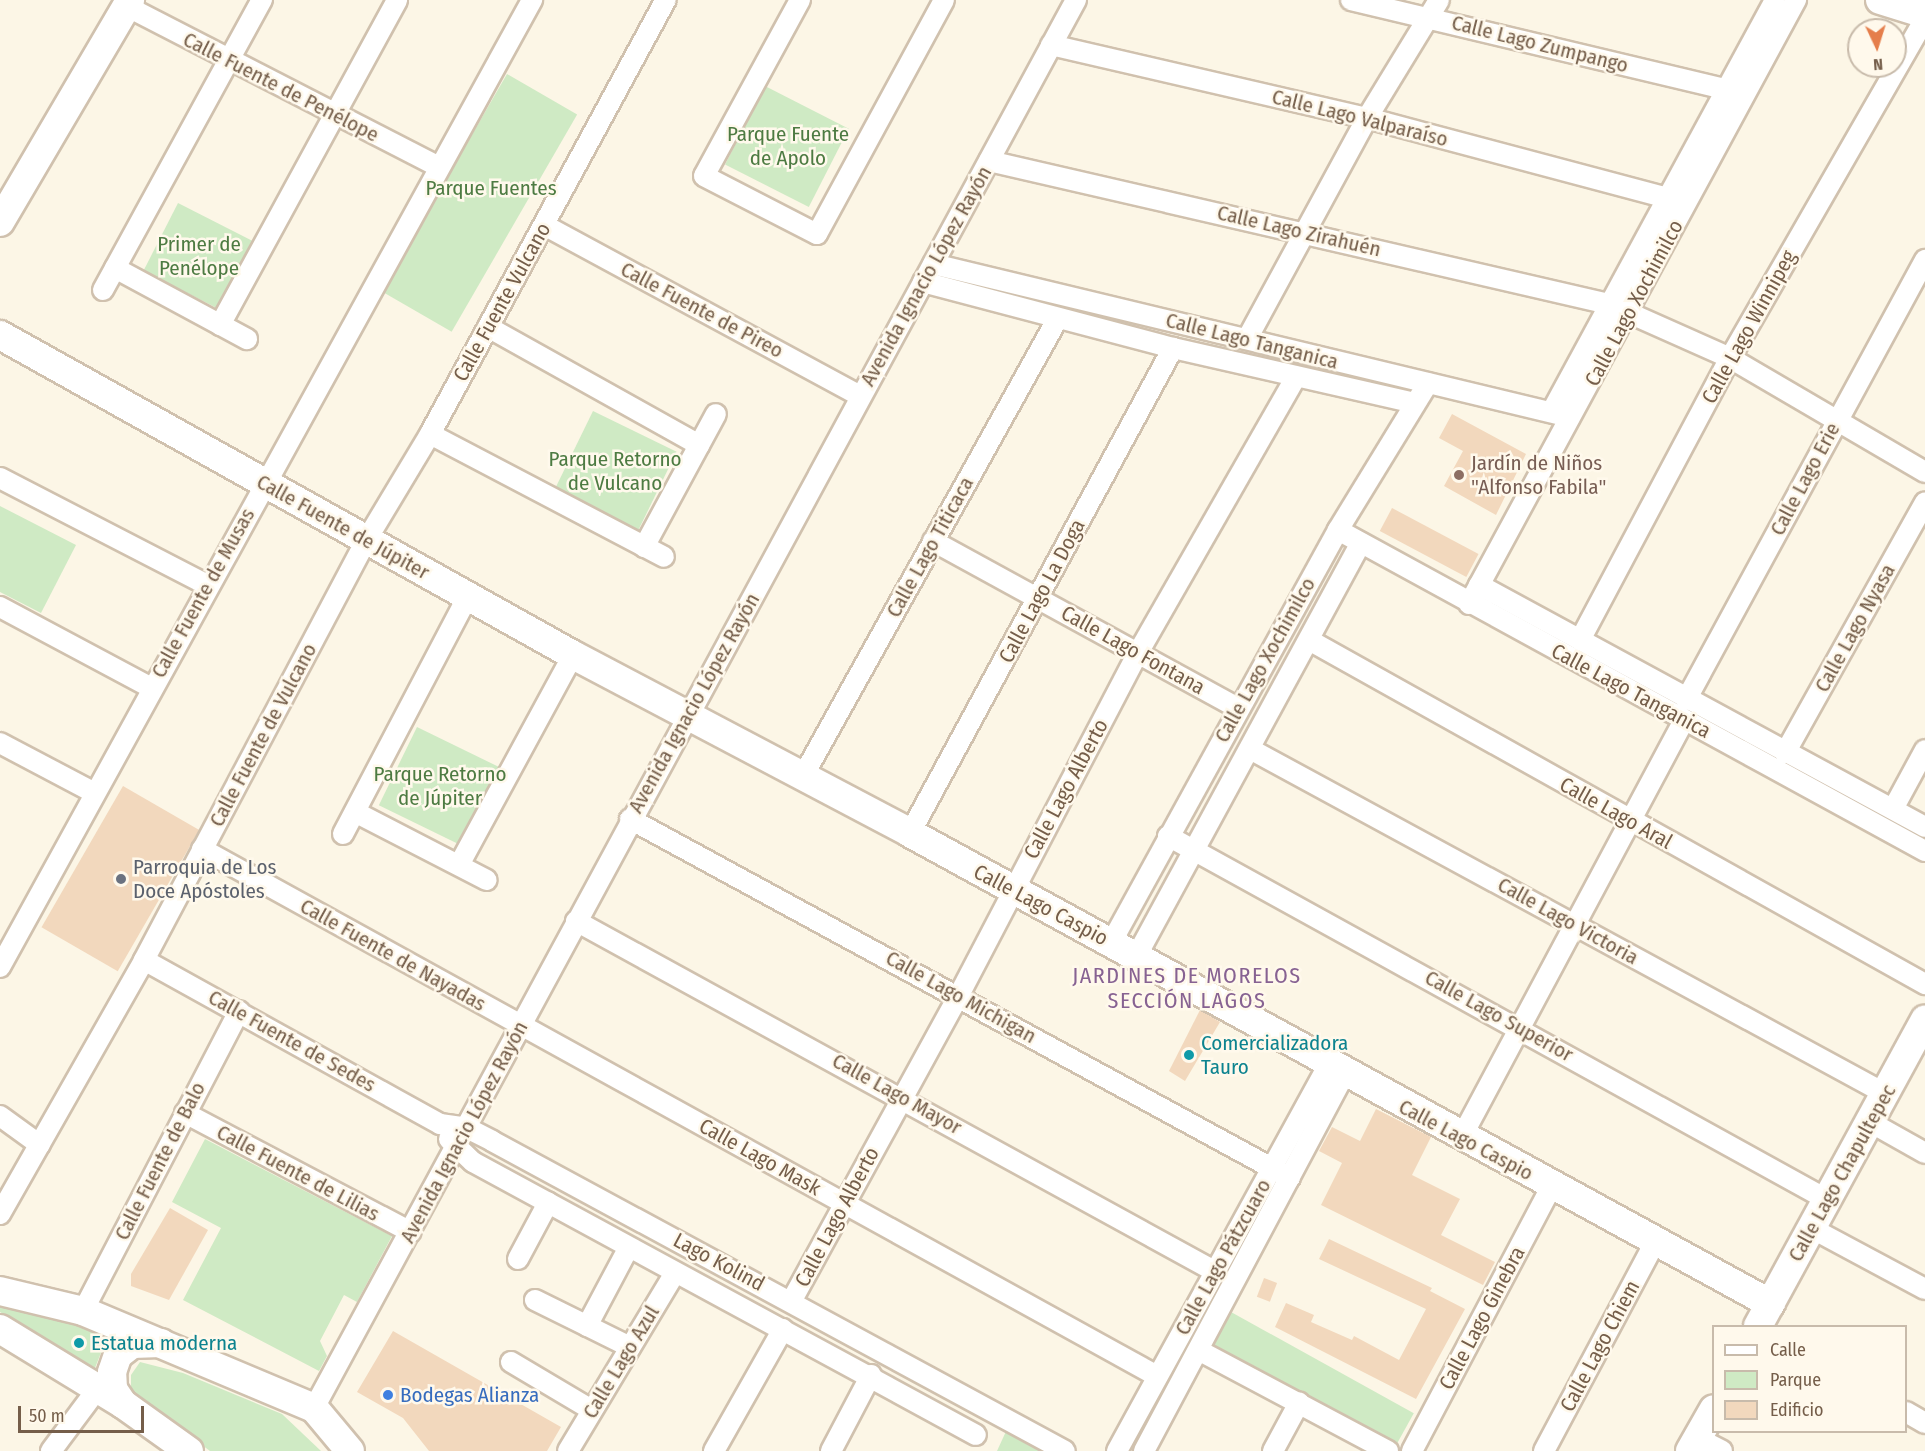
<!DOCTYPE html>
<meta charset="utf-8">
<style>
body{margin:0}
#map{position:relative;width:1925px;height:1451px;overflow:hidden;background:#fcf6e6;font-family:"Fira Sans Condensed",sans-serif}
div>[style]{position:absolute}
.green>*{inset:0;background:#cfeac4;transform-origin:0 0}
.building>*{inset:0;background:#f2d8bd;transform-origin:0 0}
.roads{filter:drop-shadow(2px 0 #d0c1ae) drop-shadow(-2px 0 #d0c1ae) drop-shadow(0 2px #d0c1ae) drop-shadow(0 -2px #d0c1ae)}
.street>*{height:20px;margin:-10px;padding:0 10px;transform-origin:10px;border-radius:10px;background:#fff}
.secondary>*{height:28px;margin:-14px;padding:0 14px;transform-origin:14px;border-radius:14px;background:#fff}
.dots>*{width:16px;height:16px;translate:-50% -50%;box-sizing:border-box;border:3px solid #fff9ec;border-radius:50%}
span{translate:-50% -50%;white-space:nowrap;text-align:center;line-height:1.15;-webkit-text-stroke:5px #fff9ec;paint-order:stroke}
.street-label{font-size:21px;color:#755e4a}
.park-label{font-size:21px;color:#4d7b42}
.education-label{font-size:21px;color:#785e54}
.left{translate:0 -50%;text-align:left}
.worship-label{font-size:21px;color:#5b616d}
.culture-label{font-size:21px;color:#0d838f}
.shop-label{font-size:21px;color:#366cbe}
.neighbourhood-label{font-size:22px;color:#876292;letter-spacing:1.5px}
.legend{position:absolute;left:1712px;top:1325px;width:195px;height:108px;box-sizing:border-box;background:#fff9ec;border:2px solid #c8bbab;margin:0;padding:8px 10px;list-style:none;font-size:18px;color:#755e4a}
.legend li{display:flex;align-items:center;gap:12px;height:30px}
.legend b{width:30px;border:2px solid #c8bbab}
.north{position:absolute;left:1847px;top:18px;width:60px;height:60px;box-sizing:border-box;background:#fff9ec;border:2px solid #c8bbab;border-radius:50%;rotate:176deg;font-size:16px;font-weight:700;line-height:24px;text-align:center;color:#755e4a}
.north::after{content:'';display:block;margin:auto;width:21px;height:27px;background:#e57e4b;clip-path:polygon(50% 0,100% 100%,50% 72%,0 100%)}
.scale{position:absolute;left:18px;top:1406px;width:126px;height:27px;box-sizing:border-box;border:3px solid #755e4a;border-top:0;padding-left:8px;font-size:18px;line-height:21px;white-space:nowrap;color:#755e4a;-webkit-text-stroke:4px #fff9ec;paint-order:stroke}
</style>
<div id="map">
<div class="green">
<i style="left:507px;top:74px;width:81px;height:251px;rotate:30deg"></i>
<i style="left:765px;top:86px;width:94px;height:88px;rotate:27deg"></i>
<i style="left:178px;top:203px;width:86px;height:76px;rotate:27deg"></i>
<i style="left:593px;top:411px;width:93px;height:88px;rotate:26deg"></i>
<i style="clip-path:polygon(0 506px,76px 545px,41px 613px,0 592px)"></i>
<i style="left:417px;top:727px;width:93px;height:87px;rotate:26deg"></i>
<i style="clip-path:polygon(205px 1139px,392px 1236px,357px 1302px,344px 1295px,320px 1341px,327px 1356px,319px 1371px,183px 1300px,221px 1228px,172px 1202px)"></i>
<i style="clip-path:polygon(0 1303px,121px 1339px,102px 1350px,95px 1368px,0 1312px)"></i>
<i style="left:1231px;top:1312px;width:209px;height:38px;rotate:29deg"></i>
<i style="clip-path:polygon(140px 1362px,183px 1373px,282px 1414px,321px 1451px,210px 1451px,131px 1392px,131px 1375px)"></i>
<i style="clip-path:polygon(1008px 1427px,1054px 1451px,997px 1451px)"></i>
</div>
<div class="building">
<i style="clip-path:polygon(1452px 414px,1526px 454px,1496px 515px,1444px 486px,1463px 451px,1439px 438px)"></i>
<i style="left:1392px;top:508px;width:98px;height:26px;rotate:28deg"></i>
<i style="left:123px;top:786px;width:88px;height:163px;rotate:30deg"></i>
<i style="clip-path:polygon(1200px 1010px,1220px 1022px,1185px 1081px,1169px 1071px)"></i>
<i style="clip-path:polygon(1376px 1109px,1431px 1137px,1412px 1175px,1460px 1199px,1441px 1235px,1495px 1262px,1483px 1285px,1321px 1205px,1342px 1163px,1319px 1151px,1332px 1127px,1360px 1141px)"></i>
<i style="clip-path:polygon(170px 1208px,208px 1230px,169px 1300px,131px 1286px,131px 1274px)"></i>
<i style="clip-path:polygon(1329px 1239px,1432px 1288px,1430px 1291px,1465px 1309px,1416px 1399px,1275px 1327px,1286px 1303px,1314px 1315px,1311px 1322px,1352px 1340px,1354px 1336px,1399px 1360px,1426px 1309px,1319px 1259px)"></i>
<i style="left:1264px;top:1278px;width:14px;height:20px;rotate:21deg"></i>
<i style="clip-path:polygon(393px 1331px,561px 1427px,547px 1451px,429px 1451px,403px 1418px,357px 1392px)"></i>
</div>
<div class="roads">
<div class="street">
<i style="left:800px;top:0;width:200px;rotate:118.6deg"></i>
<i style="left:704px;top:176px;width:127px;rotate:27.2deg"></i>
<i style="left:817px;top:234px;width:266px;rotate:-61.5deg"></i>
<i style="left:1351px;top:0;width:388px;rotate:13.4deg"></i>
<i style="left:126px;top:6px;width:350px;rotate:27.2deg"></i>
<i style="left:1051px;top:45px;width:324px;rotate:13deg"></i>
<i style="left:1367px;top:118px;width:311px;rotate:14.9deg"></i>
<i style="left:989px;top:161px;width:636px;rotate:12.99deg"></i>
<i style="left:544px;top:225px;width:359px;rotate:28.4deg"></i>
<i style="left:933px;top:264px;width:655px;rotate:13.51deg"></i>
<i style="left:115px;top:268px;width:150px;rotate:28.3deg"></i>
<i style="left:923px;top:282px;width:259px;rotate:14.8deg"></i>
<i style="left:1173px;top:348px;width:248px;rotate:12.8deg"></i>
<i style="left:103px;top:290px;width:331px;rotate:-61.3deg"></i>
<i style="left:1629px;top:313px;width:111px;rotate:24deg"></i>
<i style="left:1730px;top:358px;width:226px;rotate:30.3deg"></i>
<i style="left:220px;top:325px;width:370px;rotate:-61.4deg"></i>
<i style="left:488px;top:327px;width:242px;rotate:29.2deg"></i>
<i style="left:1247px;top:339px;width:251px;rotate:-61.5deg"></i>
<i style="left:1367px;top:118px;width:138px;rotate:-58.6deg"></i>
<i style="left:1553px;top:409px;width:465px;rotate:-61.5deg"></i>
<i style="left:430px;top:434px;width:264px;rotate:27.7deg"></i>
<i style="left:0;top:478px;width:233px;rotate:27.3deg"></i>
<i style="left:1338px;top:530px;width:669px;rotate:28.67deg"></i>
<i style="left:933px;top:541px;width:348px;rotate:28.7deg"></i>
<i style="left:644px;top:547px;width:151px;rotate:-61.6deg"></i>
<i style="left:1479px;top:585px;width:507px;rotate:28.48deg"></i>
<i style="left:1469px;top:604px;width:687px;rotate:-61.57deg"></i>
<i style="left:0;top:607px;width:172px;rotate:28.1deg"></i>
<i style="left:1309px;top:640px;width:706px;rotate:29.18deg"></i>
<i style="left:1580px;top:640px;width:319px;rotate:-62deg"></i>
<i style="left:1730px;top:358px;width:391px;rotate:-60.1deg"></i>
<i style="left:1686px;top:700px;width:501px;rotate:-61.49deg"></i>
<i style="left:0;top:743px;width:107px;rotate:27.8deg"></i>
<i style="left:1250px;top:749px;width:724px;rotate:28.48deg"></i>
<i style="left:1785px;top:753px;width:287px;rotate:-60.8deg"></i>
<i style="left:803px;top:776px;width:524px;rotate:-60.89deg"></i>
<i style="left:1893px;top:809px;width:67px;rotate:-61.5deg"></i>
<i style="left:355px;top:812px;width:148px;rotate:27.3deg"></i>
<i style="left:630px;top:819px;width:751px;rotate:28.54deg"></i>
<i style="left:910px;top:833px;width:552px;rotate:-61.53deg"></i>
<i style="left:343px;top:834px;width:269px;rotate:-62.3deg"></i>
<i style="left:1168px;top:836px;width:754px;rotate:28.88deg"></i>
<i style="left:202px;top:849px;width:1091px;rotate:28.89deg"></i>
<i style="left:459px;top:865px;width:239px;rotate:-61.5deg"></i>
<i style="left:576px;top:921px;width:730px;rotate:28.74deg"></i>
<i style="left:1111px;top:943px;width:471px;rotate:-61.2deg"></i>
<i style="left:1338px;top:530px;width:172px;rotate:-58.5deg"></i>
<i style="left:1136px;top:957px;width:471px;rotate:-61.5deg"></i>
<i style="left:144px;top:960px;width:338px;rotate:29deg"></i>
<i style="left:440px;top:1124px;width:27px;rotate:8deg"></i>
<i style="left:467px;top:1128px;width:28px;rotate:27deg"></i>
<i style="left:492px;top:1141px;width:651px;rotate:28.41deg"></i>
<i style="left:0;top:967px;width:1104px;rotate:-61.18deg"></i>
<i style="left:185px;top:1113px;width:255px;rotate:27.8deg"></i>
<i style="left:0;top:1116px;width:49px;rotate:35.9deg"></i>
<i style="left:1870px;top:1122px;width:63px;rotate:29.4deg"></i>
<i style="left:1461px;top:1138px;width:474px;rotate:-61.9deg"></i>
<i style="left:449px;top:1139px;width:33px;rotate:44deg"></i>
<i style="left:473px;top:1162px;width:572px;rotate:28.49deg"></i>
<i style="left:0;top:1214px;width:292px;rotate:-60.4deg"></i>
<i style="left:144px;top:960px;width:476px;rotate:-62.1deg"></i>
<i style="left:367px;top:539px;width:122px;rotate:-59deg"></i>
<i style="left:430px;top:434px;width:494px;rotate:-61.5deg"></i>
<i style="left:1811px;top:1228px;width:129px;rotate:28.2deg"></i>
<i style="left:518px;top:1259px;width:64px;rotate:-61.8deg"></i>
<i style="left:535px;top:1300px;width:106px;rotate:26.3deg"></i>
<i style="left:792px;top:1300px;width:348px;rotate:-61.3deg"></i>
<i style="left:959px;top:995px;width:388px;rotate:-62.4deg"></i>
<i style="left:1139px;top:651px;width:316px;rotate:-60.2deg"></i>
<i style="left:83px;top:1311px;width:338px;rotate:-62.5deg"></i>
<i style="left:587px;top:1326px;width:89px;rotate:-62deg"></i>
<i style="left:1200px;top:1351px;width:213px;rotate:28deg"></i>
<i style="left:511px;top:1362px;width:94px;rotate:30.7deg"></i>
<i style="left:314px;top:1408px;width:1601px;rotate:-61.58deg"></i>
<i style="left:1906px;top:1412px;width:22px;rotate:30deg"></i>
<i style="left:1697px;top:1438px;width:28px;rotate:27deg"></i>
<i style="left:51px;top:1451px;width:79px;rotate:-53.3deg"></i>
<i style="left:568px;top:1451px;width:208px;rotate:-59deg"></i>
<i style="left:714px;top:1451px;width:140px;rotate:-60.5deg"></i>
<i style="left:831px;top:1451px;width:86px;rotate:-62.2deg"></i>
<i style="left:1117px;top:1451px;width:441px;rotate:-61.3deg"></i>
<i style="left:1144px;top:1451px;width:428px;rotate:-62deg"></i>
<i style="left:1273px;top:1451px;width:55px;rotate:-61.6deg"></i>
<i style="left:1412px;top:1451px;width:301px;rotate:-62.2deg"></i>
<i style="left:1544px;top:1451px;width:239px;rotate:-62deg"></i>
</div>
<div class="secondary">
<i style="left:1880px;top:0;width:47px;rotate:17.3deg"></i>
<i style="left:0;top:222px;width:257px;rotate:-59.6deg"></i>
<i style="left:0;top:335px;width:656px;rotate:29.18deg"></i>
<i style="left:573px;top:655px;width:381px;rotate:27.8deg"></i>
<i style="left:910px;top:833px;width:981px;rotate:28.68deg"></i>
<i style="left:0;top:1291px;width:85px;rotate:13.5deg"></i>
<i style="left:83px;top:1311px;width:251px;rotate:22.8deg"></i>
<i style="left:314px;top:1408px;width:56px;rotate:50.1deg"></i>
<i style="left:1758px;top:1326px;width:349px;rotate:-61.4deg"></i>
<i style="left:0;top:1329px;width:144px;rotate:31.4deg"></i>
<i style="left:123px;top:1404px;width:81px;rotate:35.5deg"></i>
<i style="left:123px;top:1404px;width:18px;rotate:-124deg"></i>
<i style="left:113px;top:1389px;width:17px;rotate:-93deg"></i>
<i style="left:112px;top:1372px;width:18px;rotate:-71deg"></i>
<i style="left:118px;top:1355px;width:18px;rotate:-38deg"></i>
<i style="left:132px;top:1344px;width:29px;rotate:-2deg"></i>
<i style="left:1690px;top:1451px;width:48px;rotate:-60.3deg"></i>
</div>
</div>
<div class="dots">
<i style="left:1459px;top:475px;background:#8d6e63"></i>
<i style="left:121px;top:879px;background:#6b7280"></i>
<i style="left:1189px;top:1055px;background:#0f9aa8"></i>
<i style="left:79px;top:1343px;background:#0f9aa8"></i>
<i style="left:388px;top:1395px;background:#3f7fe0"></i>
</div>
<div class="street-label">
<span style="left:1540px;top:44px;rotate:14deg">Calle Lago Zumpango</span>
<span style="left:281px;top:87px;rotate:27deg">Calle Fuente de Penélope</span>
<span style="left:1360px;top:118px;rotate:14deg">Calle Lago Valparaíso</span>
<span style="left:1299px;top:231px;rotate:13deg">Calle Lago Zirahuén</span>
<span style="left:926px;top:276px;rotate:-61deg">Avenida Ignacio López Rayón</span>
<span style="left:502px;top:302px;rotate:-61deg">Calle Fuente Vulcano</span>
<span style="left:1634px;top:303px;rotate:-62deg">Calle Lago Xochimilco</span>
<span style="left:702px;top:310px;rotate:28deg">Calle Fuente de Pireo</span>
<span style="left:1749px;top:327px;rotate:-61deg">Calle Lago Winnipeg</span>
<span style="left:1252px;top:341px;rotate:14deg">Calle Lago Tanganica</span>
<span style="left:1805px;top:479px;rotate:-62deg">Calle Lago Erie</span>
<span style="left:343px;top:527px;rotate:29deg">Calle Fuente de Júpiter</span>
<span style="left:930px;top:547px;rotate:-61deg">Calle Lago Titicaca</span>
<span style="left:1042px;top:591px;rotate:-62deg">Calle Lago La Doga</span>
<span style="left:203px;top:593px;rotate:-61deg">Calle Fuente de Musas</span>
<span style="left:1855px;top:628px;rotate:-61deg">Calle Lago Nyasa</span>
<span style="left:1133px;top:650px;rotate:29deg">Calle Lago Fontana</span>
<span style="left:1265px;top:660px;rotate:-61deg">Calle Lago Xochimilco</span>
<span style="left:1631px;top:691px;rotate:28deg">Calle Lago Tanganica</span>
<span style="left:694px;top:703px;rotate:-61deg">Avenida Ignacio López Rayón</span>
<span style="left:263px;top:735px;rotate:-62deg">Calle Fuente de Vulcano</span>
<span style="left:1066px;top:789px;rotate:-62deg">Calle Lago Alberto</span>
<span style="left:1616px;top:813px;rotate:29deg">Calle Lago Aral</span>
<span style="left:1041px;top:905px;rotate:28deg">Calle Lago Caspio</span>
<span style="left:1568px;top:921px;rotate:29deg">Calle Lago Victoria</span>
<span style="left:393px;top:955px;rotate:29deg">Calle Fuente de Nayadas</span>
<span style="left:961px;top:997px;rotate:29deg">Calle Lago Michigan</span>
<span style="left:1499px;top:1016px;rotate:29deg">Calle Lago Superior</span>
<span style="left:292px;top:1041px;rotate:29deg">Calle Fuente de Sedes</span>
<span style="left:897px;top:1094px;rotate:29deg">Calle Lago Mayor</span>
<span style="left:464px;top:1132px;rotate:-62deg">Avenida Ignacio López Rayón</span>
<span style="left:1466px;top:1140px;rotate:28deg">Calle Lago Caspio</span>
<span style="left:760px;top:1157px;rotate:29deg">Calle Lago Mask</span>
<span style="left:160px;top:1161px;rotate:-63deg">Calle Fuente de Balo</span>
<span style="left:298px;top:1173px;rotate:28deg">Calle Fuente de Lilias</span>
<span style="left:1842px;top:1173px;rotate:-61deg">Calle Lago Chapultepec</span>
<span style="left:837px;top:1217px;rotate:-62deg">Calle Lago Alberto</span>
<span style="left:1223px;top:1257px;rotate:-61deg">Calle Lago Pátzcuaro</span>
<span style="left:719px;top:1262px;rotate:28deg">Lago Kolind</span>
<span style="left:1482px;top:1318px;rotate:-62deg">Calle Lago Ginebra</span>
<span style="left:1600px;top:1346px;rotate:-62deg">Calle Lago Chiem</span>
<span style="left:621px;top:1362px;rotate:-59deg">Calle Lago Azul</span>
</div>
<div class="park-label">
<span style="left:788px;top:146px">Parque Fuente<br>de Apolo</span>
<span style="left:491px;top:188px">Parque Fuentes</span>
<span style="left:199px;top:256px">Primer de<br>Penélope</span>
<span style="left:615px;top:471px">Parque Retorno<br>de Vulcano</span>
<span style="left:440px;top:786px">Parque Retorno<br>de Júpiter</span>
</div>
<div class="education-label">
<span class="left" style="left:1471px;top:475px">Jardín de Niños<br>"Alfonso Fabila"</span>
</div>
<div class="worship-label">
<span class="left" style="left:133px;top:879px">Parroquia de Los<br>Doce Apóstoles</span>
</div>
<div class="culture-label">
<span class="left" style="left:1201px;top:1055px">Comercializadora<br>Tauro</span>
<span class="left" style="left:91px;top:1343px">Estatua moderna</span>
</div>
<div class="shop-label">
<span class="left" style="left:400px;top:1395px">Bodegas Alianza</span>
</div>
<div class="neighbourhood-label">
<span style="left:1187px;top:988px">JARDINES DE MORELOS<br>SECCIÓN LAGOS</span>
</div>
<ul class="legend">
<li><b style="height:8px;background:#fff"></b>Calle</li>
<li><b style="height:16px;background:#cfeac4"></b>Parque</li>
<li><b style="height:16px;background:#f2d8bd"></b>Edificio</li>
</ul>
<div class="north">N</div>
<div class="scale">50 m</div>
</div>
